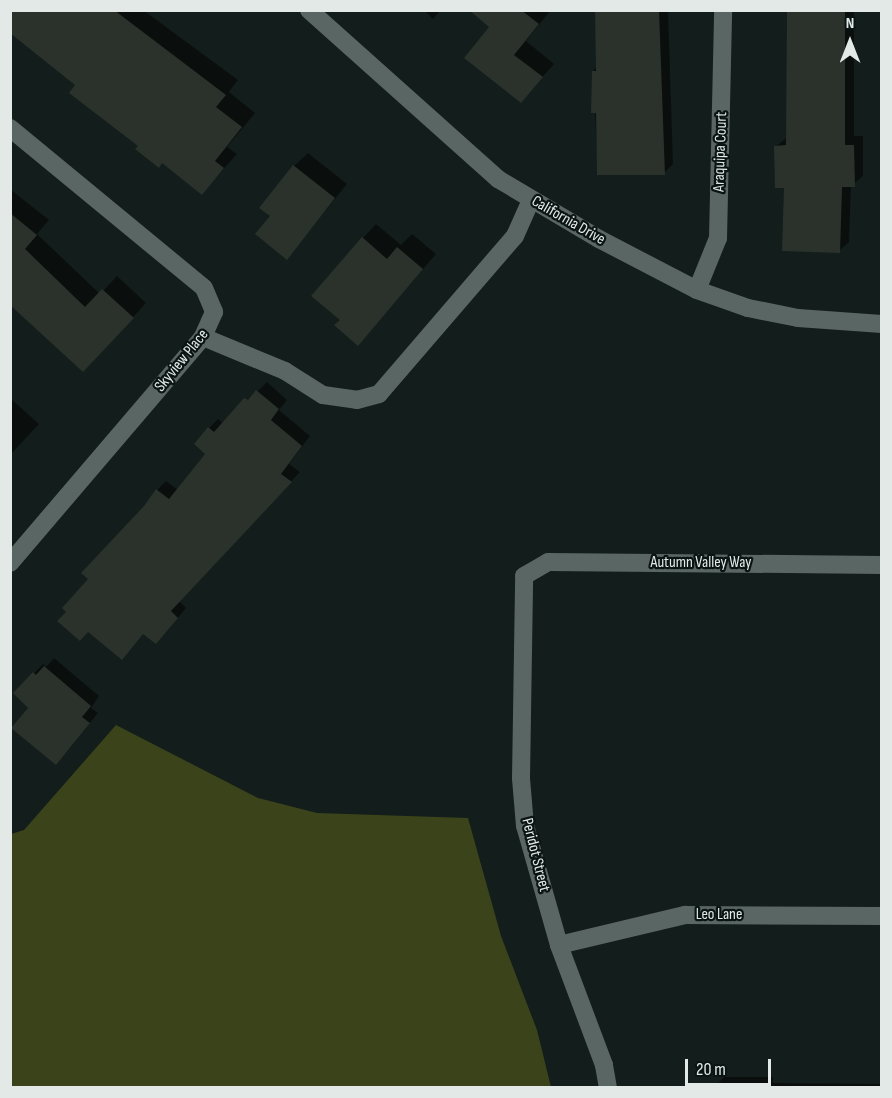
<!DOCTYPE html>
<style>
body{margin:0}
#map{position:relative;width:892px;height:1098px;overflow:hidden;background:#131d1b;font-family:"Sofia Sans Condensed",sans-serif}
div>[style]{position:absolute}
.green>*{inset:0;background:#3b431a}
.shadow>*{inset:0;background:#0007}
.building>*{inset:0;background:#2a322b}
.minor>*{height:18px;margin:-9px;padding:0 9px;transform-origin:9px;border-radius:9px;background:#5a6663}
span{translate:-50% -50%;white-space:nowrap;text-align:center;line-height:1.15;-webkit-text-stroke:4.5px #0a1412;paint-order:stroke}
.street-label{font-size:16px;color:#e2e9e7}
.frame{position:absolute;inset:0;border:12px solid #e2e9e7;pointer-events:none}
.north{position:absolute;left:820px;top:12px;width:60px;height:60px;-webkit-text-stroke:4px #0a1412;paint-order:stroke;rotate:0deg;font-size:16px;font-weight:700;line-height:24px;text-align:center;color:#e2e9e7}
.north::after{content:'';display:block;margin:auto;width:21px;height:27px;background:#e2e9e7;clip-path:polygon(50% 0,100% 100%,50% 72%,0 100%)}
.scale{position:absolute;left:685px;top:1059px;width:86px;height:27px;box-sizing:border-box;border:3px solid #e2e9e7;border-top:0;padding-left:8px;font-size:18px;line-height:21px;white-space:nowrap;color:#e2e9e7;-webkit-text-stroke:4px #0a1412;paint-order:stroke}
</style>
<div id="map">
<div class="green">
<i style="clip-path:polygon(116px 725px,258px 798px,317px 813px,468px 818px,501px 936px,537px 1030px,551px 1087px,11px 1087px,11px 834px,24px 830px)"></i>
</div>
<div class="shadow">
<i style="clip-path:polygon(10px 10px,143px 10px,238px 80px,229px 92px,255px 113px,227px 147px,237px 154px,202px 193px,140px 146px,77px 85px)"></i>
<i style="clip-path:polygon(424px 10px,441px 10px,433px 19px)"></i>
<i style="clip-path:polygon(471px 10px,550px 11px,526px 41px,554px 64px,521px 101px,491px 27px)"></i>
<i style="clip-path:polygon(597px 10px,668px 10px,673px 164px,664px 173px,598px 174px,593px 71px,597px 67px)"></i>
<i style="clip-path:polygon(785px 10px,854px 10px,854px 136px,863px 136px,863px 176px,851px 186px,849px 242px,839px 251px,786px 186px,776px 146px,788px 137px,788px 14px)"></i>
<i style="clip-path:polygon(308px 153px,347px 184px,287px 258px,272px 216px,294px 166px)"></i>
<i style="clip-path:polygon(10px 189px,49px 220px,37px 234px,100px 294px,117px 276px,146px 303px,97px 356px,10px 305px)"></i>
<i style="clip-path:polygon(376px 224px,401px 245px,412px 234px,436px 254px,358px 344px,342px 319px,363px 238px)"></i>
<i style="clip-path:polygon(267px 382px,287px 400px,279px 410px,310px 436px,289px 464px,300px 472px,179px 601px,186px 608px,165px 633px,88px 631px,68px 612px,90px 578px,157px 490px,166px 481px,178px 490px,207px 454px,209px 428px,218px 419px,224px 424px)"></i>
<i style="clip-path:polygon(10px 398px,39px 424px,10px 455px)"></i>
<i style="clip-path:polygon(54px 658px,99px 696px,91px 708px,98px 713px,65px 754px,15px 693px,43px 664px,46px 667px)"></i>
<i style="clip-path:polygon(724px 1077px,773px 1077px,773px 1083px,882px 1084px,882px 1088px,714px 1088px)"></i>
</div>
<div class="building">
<i style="clip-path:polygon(10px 10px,114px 10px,226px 95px,216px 107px,242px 127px,215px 161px,224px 168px,202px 195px,162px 163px,159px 168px,135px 149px,138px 146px,69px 93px,75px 85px,10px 33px)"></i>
<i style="clip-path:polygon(469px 10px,521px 10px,539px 24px,514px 55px,543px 77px,521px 103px,464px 58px,489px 27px)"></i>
<i style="clip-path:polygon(659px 10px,665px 175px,597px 175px,596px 113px,591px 113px,592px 71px,596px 71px,595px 11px)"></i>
<i style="clip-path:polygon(787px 10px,845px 10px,845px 145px,854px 145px,855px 187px,842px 187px,840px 253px,782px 251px,784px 188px,775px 188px,774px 146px,786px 145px)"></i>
<i style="clip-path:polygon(293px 165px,335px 198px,287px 260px,255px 234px,270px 216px,259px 208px)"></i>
<i style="clip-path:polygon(10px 213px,37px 235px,25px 249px,85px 307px,102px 289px,134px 318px,83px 372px,10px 305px)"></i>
<i style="clip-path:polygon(362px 237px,387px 259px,397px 247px,423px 269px,358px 346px,334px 325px,340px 320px,311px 296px)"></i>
<i style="clip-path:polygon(256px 390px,279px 409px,271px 420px,302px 446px,281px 474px,292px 482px,171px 611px,178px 618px,156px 644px,143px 634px,122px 660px,88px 632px,80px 641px,57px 621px,66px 612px,62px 608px,88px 579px,81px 573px,144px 506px,156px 489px,169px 499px,205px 454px,194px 444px,208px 427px,214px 432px,244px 398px,248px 400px)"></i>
<i style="clip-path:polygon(44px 666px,91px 706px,82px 717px,90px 723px,56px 765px,11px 728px,28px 708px,13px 693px,33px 672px,36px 675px)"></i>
</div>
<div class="minor">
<i style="left:309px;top:10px;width:254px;rotate:41.8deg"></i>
<i style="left:498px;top:179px;width:117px;rotate:30.7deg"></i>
<i style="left:599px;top:239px;width:110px;rotate:27.5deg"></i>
<i style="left:697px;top:290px;width:54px;rotate:19.4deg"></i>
<i style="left:748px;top:308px;width:51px;rotate:11.3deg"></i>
<i style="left:798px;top:318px;width:84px;rotate:4.1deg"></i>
<i style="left:10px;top:128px;width:251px;rotate:39.5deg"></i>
<i style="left:204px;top:288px;width:26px;rotate:67deg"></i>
<i style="left:214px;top:312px;width:27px;rotate:114deg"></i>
<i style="left:203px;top:337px;width:297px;rotate:130.5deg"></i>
<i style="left:697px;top:290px;width:56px;rotate:-68deg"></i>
<i style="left:718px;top:238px;width:228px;rotate:-88.7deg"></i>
<i style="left:203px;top:337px;width:89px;rotate:22.5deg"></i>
<i style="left:285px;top:371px;width:45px;rotate:32.3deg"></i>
<i style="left:323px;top:395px;width:34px;rotate:8deg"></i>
<i style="left:357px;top:400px;width:23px;rotate:-15deg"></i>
<i style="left:379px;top:394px;width:208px;rotate:-49.3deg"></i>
<i style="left:515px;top:236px;width:39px;rotate:-66deg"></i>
<i style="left:559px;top:945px;width:130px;rotate:-13.4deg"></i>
<i style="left:685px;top:915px;width:197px;rotate:0.3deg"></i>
<i style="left:608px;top:1088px;width:23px;rotate:-100deg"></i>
<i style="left:604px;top:1065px;width:128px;rotate:-110.6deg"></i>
<i style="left:559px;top:945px;width:124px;rotate:-105.9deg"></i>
<i style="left:525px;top:826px;width:48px;rotate:-94.8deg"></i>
<i style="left:521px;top:778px;width:202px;rotate:-89.1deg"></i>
<i style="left:524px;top:576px;width:28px;rotate:-30deg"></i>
<i style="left:548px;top:562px;width:334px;rotate:0.5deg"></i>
</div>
<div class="street-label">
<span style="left:721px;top:152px;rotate:-88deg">Araquipa Court</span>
<span style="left:568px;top:221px;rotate:30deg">California Drive</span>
<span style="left:182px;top:361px;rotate:-51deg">Skyview Place</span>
<span style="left:701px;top:563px">Autumn Valley Way</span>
<span style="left:535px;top:855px;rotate:76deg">Peridot Street</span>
<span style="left:719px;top:915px">Leo Lane</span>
</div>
<div class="frame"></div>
<div class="north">N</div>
<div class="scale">20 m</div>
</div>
